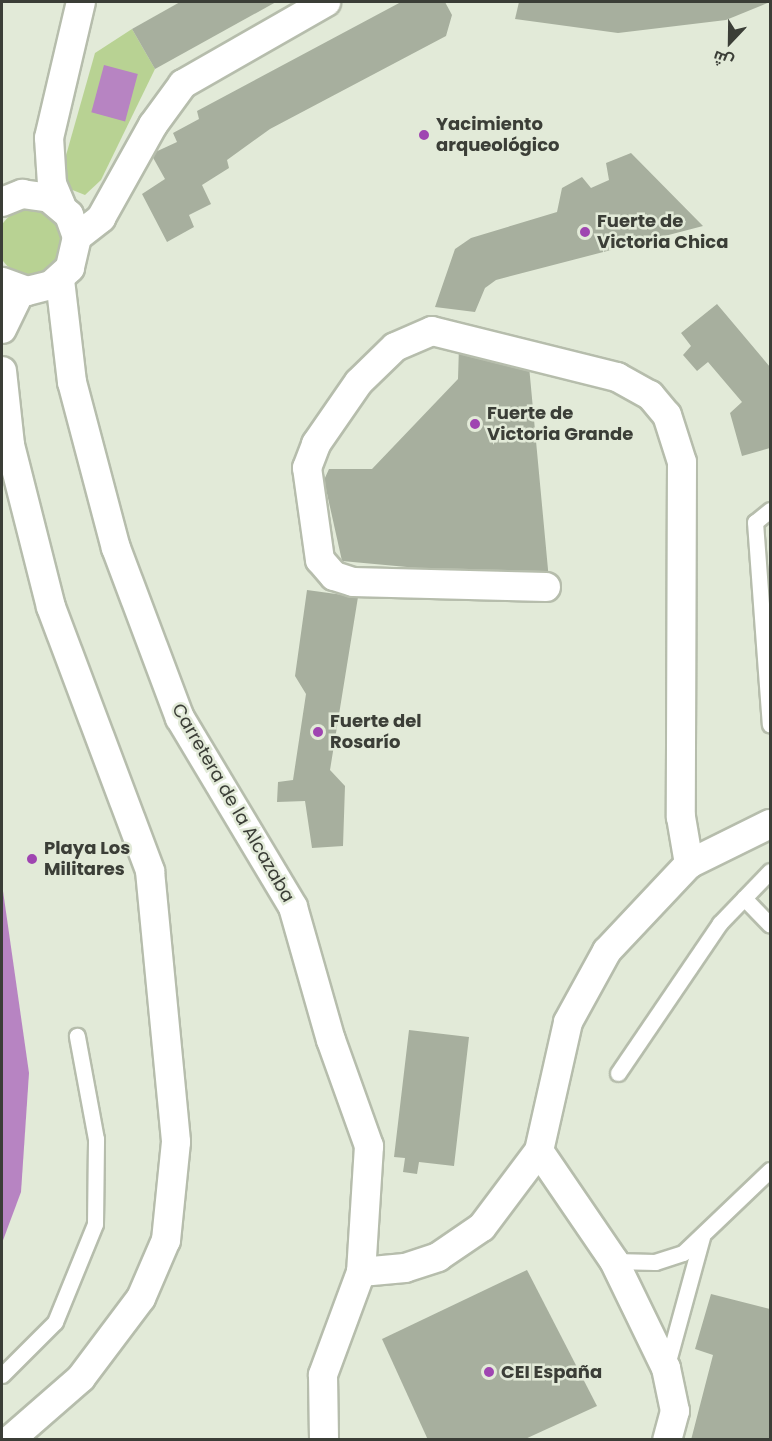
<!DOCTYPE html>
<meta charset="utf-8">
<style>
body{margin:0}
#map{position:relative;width:772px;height:1441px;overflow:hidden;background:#e2ead8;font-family:Poppins,Cairo,sans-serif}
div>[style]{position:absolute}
.green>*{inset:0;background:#b8d293}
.round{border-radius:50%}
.water>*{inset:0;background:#b784c2;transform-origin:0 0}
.building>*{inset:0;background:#a7af9e}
.roads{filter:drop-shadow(2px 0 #b6bdac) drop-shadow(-2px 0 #b6bdac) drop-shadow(0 2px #b6bdac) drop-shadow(0 -2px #b6bdac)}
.lane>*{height:15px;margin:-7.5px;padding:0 7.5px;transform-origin:7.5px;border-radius:7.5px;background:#fff}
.street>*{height:28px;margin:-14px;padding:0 14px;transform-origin:14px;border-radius:14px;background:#fff}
.dots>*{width:16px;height:16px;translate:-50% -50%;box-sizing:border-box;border:3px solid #e2ead8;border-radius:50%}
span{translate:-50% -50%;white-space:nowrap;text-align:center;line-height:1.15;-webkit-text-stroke:5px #e2ead8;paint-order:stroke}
.poi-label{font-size:18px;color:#3b3e37;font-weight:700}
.left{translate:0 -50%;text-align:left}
.street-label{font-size:18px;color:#3b3e37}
.frame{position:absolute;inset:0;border:3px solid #3b3e37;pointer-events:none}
.north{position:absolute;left:700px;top:12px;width:60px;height:60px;-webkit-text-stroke:4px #e2ead8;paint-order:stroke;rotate:202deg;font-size:16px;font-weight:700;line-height:24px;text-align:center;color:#3b3e37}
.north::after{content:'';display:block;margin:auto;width:21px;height:27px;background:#3b3e37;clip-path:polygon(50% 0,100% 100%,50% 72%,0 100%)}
</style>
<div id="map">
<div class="green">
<i style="clip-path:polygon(132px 29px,155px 69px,101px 180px,85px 195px,70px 189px,63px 166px,95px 53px)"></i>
<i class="round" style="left:-3px;top:209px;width:66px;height:66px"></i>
</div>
<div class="water">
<i style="left:104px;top:65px;width:35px;height:49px;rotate:15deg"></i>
<i style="clip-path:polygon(2px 884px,29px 1073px,21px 1192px,2px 1243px)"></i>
</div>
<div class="building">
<i style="clip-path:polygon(180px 2px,276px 2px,155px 69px,132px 29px)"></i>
<i style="clip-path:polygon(401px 2px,445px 2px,452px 15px,446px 36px,270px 129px,227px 160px,229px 168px,202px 185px,211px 204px,189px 215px,194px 227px,167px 242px,142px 194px,165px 179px,151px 154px,177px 142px,173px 133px,199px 119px,197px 111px)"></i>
<i style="clip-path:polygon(519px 2px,770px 2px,726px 20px,618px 33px,515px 19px)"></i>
<i style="clip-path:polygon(631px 153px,703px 226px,496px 280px,485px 288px,475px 312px,435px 307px,455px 249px,471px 238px,557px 212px,562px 188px,582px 177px,591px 188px,609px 180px,606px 163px)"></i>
<i style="clip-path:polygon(717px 304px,770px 367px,770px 448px,742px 456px,730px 413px,742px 402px,708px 362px,697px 371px,683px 355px,691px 346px,681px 333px)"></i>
<i style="clip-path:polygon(459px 346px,529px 366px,549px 580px,342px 561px,324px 480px,329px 469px,372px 469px,458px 379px)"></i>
<i style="clip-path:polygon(307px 590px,358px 597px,330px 770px,345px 786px,343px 846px,312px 848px,305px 801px,277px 802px,278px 782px,293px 780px,306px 694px,295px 676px)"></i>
<i style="clip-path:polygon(409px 1030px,469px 1037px,454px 1166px,419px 1162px,417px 1174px,403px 1172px,405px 1158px,394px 1157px)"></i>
<i style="clip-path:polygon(527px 1270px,597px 1406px,523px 1440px,428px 1440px,382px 1339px)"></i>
<i style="clip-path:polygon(711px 1294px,770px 1309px,770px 1440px,691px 1440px,713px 1355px,695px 1349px)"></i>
</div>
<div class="roads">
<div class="lane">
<i style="left:770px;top:510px;width:19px;rotate:141deg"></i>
<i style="left:755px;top:522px;width:203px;rotate:85.8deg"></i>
<i style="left:744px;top:898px;width:37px;rotate:46deg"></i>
<i style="left:618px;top:1073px;width:181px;rotate:-55.8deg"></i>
<i style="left:720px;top:923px;width:72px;rotate:-46.1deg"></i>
<i style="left:614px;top:1261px;width:41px;rotate:1.4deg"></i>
<i style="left:655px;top:1262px;width:29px;rotate:-18deg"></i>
<i style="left:683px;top:1253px;width:120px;rotate:-43.7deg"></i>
<i style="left:667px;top:1365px;width:133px;rotate:-74.7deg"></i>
<i style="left:2px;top:1375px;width:75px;rotate:-45deg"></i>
<i style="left:55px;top:1322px;width:106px;rotate:-67.8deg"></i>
<i style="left:95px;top:1224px;width:85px;rotate:-89.3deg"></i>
<i style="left:96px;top:1139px;width:105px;rotate:-100.5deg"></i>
</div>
<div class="street">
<i style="left:2px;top:202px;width:22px;rotate:-22deg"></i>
<i style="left:22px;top:194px;width:27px;rotate:8deg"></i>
<i style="left:49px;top:198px;width:26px;rotate:40deg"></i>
<i style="left:69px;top:215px;width:23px;rotate:70deg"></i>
<i style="left:77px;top:237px;width:32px;rotate:103deg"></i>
<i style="left:70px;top:268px;width:25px;rotate:138deg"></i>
<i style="left:51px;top:285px;width:25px;rotate:166deg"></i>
<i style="left:27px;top:291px;width:27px;rotate:-160deg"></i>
<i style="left:61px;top:205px;width:23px;rotate:-113deg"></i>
<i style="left:52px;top:184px;width:46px;rotate:-93.7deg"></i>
<i style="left:49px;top:138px;width:140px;rotate:-76.8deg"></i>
<i style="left:77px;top:237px;width:31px;rotate:-38deg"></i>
<i style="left:101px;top:218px;width:107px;rotate:-60.8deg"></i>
<i style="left:153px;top:125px;width:51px;rotate:-53.8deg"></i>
<i style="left:183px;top:84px;width:165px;rotate:-29.8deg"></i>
<i style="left:60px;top:280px;width:103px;rotate:83.3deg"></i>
<i style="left:72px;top:382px;width:172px;rotate:75.2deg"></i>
<i style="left:116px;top:548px;width:182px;rotate:69.4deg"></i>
<i style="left:180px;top:718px;width:220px;rotate:59.1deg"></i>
<i style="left:293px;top:907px;width:138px;rotate:74.1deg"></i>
<i style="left:331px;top:1040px;width:113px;rotate:70.3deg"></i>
<i style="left:369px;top:1146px;width:126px;rotate:93.6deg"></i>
<i style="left:361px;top:1272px;width:110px;rotate:110.3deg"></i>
<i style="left:323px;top:1375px;width:65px;rotate:89.1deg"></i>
<i style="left:2px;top:329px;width:43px;rotate:-64deg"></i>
<i style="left:2px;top:371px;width:74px;rotate:83.8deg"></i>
<i style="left:10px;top:445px;width:167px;rotate:75.8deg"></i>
<i style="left:51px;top:607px;width:282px;rotate:69.4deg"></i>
<i style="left:150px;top:871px;width:272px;rotate:84.5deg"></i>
<i style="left:176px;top:1142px;width:99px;rotate:95.8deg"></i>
<i style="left:166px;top:1240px;width:63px;rotate:113.3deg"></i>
<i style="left:141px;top:1298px;width:100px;rotate:126.9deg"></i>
<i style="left:81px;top:1378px;width:94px;rotate:138.9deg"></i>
<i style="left:546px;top:587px;width:193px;rotate:-178.5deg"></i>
<i style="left:353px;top:582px;width:20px;rotate:-162deg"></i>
<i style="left:334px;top:576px;width:21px;rotate:-131deg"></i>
<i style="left:320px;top:560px;width:93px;rotate:-98deg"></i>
<i style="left:307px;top:468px;width:26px;rotate:-69deg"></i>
<i style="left:316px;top:444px;width:75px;rotate:-55.3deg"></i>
<i style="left:359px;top:382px;width:50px;rotate:-44.2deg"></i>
<i style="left:395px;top:347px;width:40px;rotate:-23.4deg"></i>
<i style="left:432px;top:331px;width:191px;rotate:14deg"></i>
<i style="left:617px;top:377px;width:38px;rotate:29deg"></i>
<i style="left:650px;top:395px;width:26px;rotate:50deg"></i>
<i style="left:667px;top:415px;width:49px;rotate:72.3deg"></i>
<i style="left:682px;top:462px;width:355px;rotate:90.2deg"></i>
<i style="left:681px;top:817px;width:48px;rotate:80.3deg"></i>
<i style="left:539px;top:1151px;width:133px;rotate:55.7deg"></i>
<i style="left:614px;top:1261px;width:119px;rotate:64.1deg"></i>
<i style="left:666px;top:1368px;width:44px;rotate:78.2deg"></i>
<i style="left:675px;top:1411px;width:30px;rotate:105deg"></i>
<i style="left:361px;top:1272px;width:44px;rotate:-5.2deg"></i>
<i style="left:405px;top:1268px;width:35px;rotate:-18deg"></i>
<i style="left:438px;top:1257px;width:53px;rotate:-34.3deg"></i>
<i style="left:482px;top:1227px;width:95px;rotate:-53.1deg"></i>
<i style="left:539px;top:1151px;width:132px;rotate:-77.3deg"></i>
<i style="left:568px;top:1022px;width:81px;rotate:-61.2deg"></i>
<i style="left:607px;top:951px;width:120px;rotate:-46.7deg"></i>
<i style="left:689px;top:864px;width:90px;rotate:-26.3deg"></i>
</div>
</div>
<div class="dots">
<i style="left:424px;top:135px;background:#9f45b1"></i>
<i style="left:585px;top:232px;background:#9f45b1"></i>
<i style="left:475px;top:424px;background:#9f45b1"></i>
<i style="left:318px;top:732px;background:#9f45b1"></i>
<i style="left:32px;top:859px;background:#9f45b1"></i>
<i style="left:489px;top:1372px;background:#9f45b1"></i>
</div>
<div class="poi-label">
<span class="left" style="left:436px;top:135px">Yacimiento<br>arqueológico</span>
<span class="left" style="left:597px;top:232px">Fuerte de<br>Victoria Chica</span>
<span class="left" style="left:487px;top:424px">Fuerte de<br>Victoria Grande</span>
<span class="left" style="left:330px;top:732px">Fuerte del<br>Rosarío</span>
<span class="left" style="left:44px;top:859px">Playa Los<br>Militares</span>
<span class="left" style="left:501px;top:1372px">CEI España</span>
</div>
<div class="street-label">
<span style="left:233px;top:803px;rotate:60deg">Carretera de la Alcazaba</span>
</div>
<div class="frame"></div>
<div class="north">ش</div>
</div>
